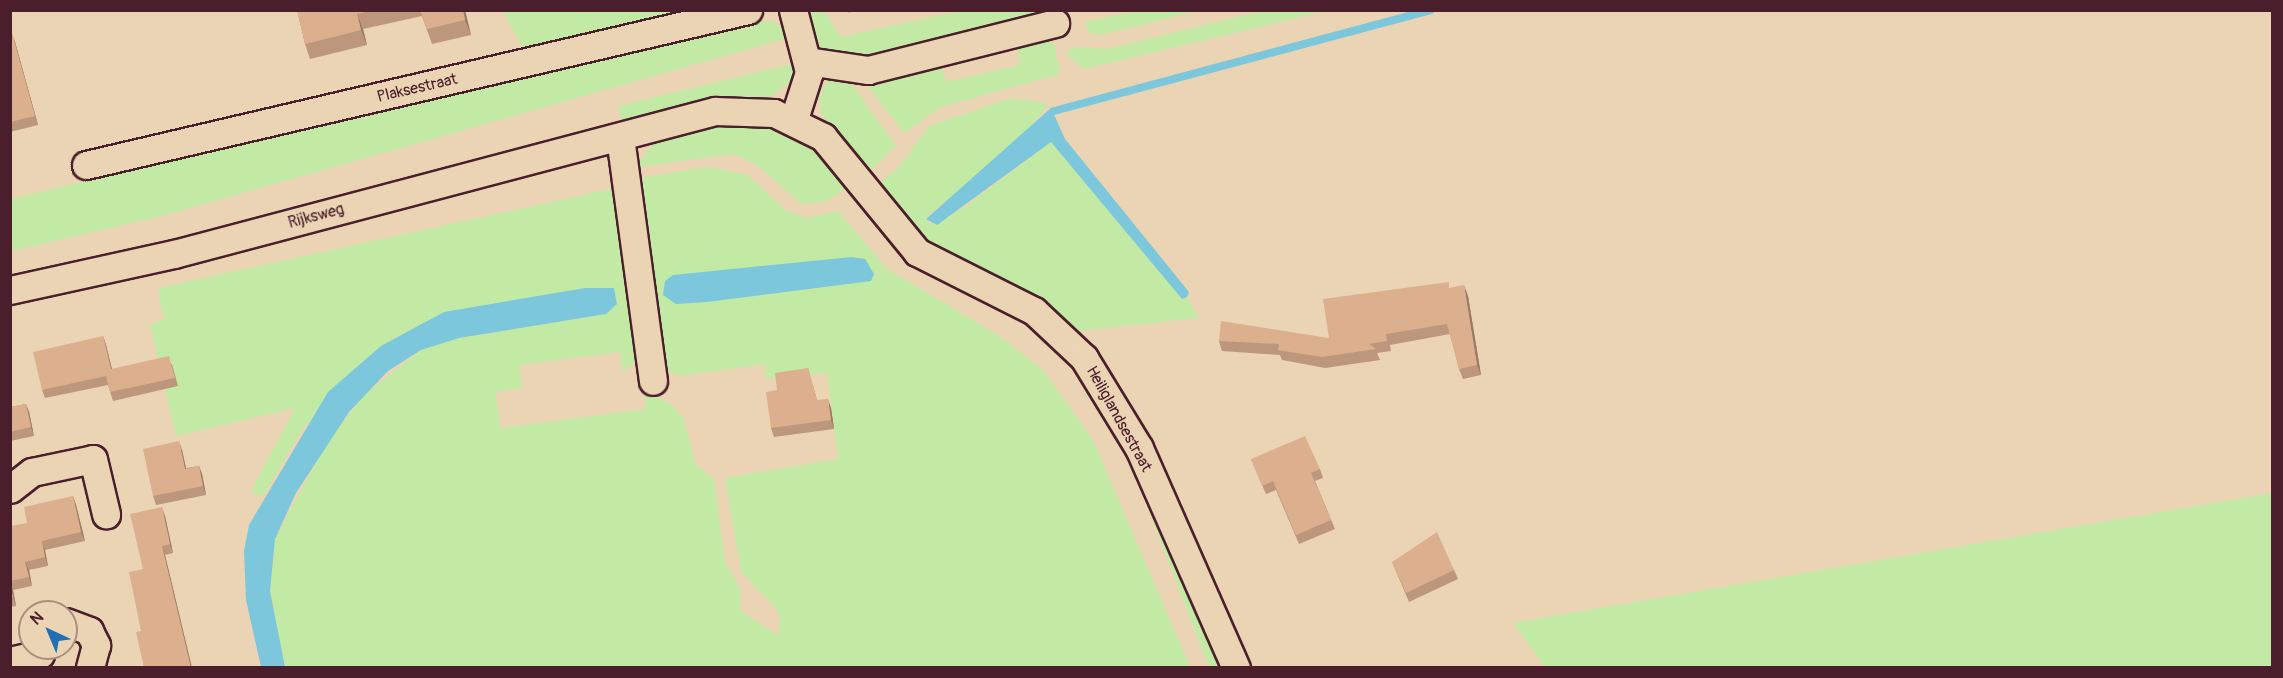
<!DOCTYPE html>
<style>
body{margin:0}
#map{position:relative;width:2283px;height:678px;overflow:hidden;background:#ebd4b4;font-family:Pangolin,sans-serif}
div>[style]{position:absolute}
.green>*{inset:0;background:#c2eaa5}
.water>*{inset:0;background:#7cc7dc}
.stream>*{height:8px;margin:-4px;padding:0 4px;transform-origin:4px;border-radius:4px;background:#7cc7dc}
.roads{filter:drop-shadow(2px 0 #4a1f2b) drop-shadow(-2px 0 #4a1f2b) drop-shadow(0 2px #4a1f2b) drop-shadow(0 -2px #4a1f2b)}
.minor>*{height:27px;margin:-13.5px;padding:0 13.5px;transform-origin:13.5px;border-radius:13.5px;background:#ebd4b4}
.wall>*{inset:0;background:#bd977b}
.shaded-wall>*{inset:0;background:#9a7b64}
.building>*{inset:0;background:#dcb08f}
span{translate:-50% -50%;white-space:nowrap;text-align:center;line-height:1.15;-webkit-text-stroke:6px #ebd4b4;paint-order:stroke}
.street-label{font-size:16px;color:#4a1f2b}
.frame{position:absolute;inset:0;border:12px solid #4a1f2b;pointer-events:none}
.north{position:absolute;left:18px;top:600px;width:60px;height:60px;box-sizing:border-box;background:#ebd4b4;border:2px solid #ab8c7d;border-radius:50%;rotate:316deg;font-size:16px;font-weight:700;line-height:24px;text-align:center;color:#4a1f2b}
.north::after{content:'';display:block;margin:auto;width:21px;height:27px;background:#1f6fb2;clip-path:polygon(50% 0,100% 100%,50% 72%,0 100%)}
</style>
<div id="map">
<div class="green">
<i style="clip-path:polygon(503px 11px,683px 11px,523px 48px)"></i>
<i style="clip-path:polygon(807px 11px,824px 11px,841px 37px,959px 11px,1040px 11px,1036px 17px,856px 63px,817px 52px)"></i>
<i style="clip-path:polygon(1136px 11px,1136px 10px,1198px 11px,1105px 34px,1091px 34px,1087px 29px,1085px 22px)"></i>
<i style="clip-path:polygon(1262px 11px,1326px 11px,1084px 69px,1068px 56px,1067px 50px,1078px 47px,1107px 49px)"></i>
<i style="clip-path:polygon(761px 21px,775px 22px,791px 37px,162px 216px,11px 251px,10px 199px)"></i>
<i style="clip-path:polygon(1043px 40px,1054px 43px,1060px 74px,941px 107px,904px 133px,866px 84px,941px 64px,946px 82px,1020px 65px,1017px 45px)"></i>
<i style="clip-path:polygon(788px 65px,795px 68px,795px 77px,771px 97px,692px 103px,622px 123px,618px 106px)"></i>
<i style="clip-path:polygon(829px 79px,849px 80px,896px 146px,868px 172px,822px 115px,819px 98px)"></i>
<i style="clip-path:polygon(1011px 98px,1045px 103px,1046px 108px,1013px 147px,927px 216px,930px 224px,965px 207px,1051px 142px,1182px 298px,1187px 297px,1199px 318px,1076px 331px,1025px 291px,915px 236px,878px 184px,899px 167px,929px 126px)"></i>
<i style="clip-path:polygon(764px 123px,816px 151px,846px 187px,828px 201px,802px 204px,758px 166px,734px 154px,636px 167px,657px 138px,707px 125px)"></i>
<i style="clip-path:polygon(707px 167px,748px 175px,785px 210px,808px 218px,838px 211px,887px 269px,998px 335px,1043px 370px,1093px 440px,1190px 667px,285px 667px,270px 591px,275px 539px,325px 445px,364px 395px,421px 350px,459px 338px,606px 314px,444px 312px,305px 425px,263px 496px,250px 492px,295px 408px,176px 436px,150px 324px,164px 320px,158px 288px,615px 188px,637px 361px,623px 372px,620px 352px,519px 365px,522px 388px,496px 392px,500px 428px,646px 409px,644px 391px,671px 404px,684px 419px,695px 464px,714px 479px,725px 562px,741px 590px,740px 610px,778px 636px,780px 617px,775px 607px,741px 572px,725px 478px,838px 459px,827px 373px,766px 379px,765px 364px,680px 376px,662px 371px,633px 179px)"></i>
<i style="clip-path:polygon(2272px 493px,2272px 667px,1545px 667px,1513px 623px)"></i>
<i style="clip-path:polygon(1147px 507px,1222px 667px,1209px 667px)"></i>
</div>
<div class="water">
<i style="clip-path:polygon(1051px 108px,1065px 139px,1189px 292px,1187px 297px,1182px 299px,1051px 142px,937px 225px,926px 219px)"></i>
<i style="clip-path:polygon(852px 257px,865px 259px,874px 274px,871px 281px,707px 302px,676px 304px,663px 295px,665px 281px,673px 275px)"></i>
<i style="clip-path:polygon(585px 288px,614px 288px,617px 304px,606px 314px,459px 338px,421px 350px,388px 371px,349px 412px,296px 493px,275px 539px,270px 591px,285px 667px,261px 667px,246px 600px,244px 551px,249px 525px,328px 392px,381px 346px,444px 312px)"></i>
</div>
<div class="stream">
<i style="left:1054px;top:111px;width:390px;rotate:-15deg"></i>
</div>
<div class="roads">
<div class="minor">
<i style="left:793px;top:10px;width:64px;rotate:75.5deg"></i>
<i style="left:809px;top:72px;width:49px;rotate:107.7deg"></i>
<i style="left:807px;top:61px;width:62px;rotate:8.4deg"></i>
<i style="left:868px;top:70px;width:193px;rotate:-14.1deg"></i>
<i style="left:620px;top:137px;width:246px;rotate:82.3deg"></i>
<i style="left:86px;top:165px;width:680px;rotate:-13.18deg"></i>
<i style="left:10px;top:290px;width:168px;rotate:-12.4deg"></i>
<i style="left:174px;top:254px;width:560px;rotate:-14.81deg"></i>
<i style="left:715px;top:111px;width:59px;rotate:1.9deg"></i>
<i style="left:774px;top:113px;width:55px;rotate:26.1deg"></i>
<i style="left:823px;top:137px;width:149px;rotate:50.7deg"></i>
<i style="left:917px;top:252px;width:131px;rotate:26.8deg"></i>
<i style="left:1034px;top:311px;width:69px;rotate:43.2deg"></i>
<i style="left:1084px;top:358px;width:105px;rotate:58.6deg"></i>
<i style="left:1139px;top:448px;width:240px;rotate:66.2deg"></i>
<i style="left:10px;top:489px;width:28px;rotate:-38deg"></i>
<i style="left:32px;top:472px;width:62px;rotate:-12deg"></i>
<i style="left:93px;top:459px;width:57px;rotate:76.7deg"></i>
<i style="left:66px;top:622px;width:25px;rotate:21deg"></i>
<i style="left:89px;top:631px;width:16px;rotate:63deg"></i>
<i style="left:96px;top:645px;width:24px;rotate:105deg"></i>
<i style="left:10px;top:661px;width:31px;rotate:-13deg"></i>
</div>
</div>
<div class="wall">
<i style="clip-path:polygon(297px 10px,465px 10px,471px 35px,432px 44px,422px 16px,363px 29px,367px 45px,310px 59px,305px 44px)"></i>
<i style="clip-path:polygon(847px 10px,855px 10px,849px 13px)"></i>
<i style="clip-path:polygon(10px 34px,15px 42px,38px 125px,10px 132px)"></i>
<i style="clip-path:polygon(1451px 288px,1468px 296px,1481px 375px,1463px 379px,1459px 369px,1450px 334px,1390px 345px,1391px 351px,1377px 353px,1380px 360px,1325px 368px,1282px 360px,1280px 355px,1222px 351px,1219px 341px,1329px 338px)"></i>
<i style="clip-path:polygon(103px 336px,106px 345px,112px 369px,172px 364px,178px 386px,113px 401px,108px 385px,45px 398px,42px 390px)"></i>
<i style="clip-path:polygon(808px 368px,817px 400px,831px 408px,834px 429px,774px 437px,771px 428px,777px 390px)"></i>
<i style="clip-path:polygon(26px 404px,29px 412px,34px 436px,10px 441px,10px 407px)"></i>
<i style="clip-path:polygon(182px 450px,186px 468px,199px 466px,202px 474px,206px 495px,156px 505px,153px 496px)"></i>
<i style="clip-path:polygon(1251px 459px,1320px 469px,1323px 478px,1315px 481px,1335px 529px,1299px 544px,1276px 490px,1266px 494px)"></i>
<i style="clip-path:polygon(73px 496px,76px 505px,85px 541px,45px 550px,48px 566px,29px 570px,32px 586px,13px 590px,16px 606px,10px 607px,10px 543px,27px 523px)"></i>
<i style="clip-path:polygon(165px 516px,173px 553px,165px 555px,192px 668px,144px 668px,141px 631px,143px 569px)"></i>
<i style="clip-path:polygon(1392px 562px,1454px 570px,1458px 579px,1409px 602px)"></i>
</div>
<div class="shaded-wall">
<i style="clip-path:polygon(463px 10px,465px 10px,471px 35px,465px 20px)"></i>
<i style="clip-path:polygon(357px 14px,363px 29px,367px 45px,361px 30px)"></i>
<i style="clip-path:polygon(12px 33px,15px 42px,38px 125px,35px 116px)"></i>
<i style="clip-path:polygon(1464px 285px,1468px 296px,1481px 375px,1477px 365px)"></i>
<i style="clip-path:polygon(103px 336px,106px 345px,114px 378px,111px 369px)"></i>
<i style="clip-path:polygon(828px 399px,831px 408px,834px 429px,831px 420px)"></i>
<i style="clip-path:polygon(26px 404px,29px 412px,34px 436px,31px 427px)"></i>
<i style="clip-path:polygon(179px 441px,182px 450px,188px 478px,185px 469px)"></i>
<i style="clip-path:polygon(199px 466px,202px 474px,206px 495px,203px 486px)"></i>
<i style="clip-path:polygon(73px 496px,76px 505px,85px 541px,81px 532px)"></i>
<i style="clip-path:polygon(162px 507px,165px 516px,173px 553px,170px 544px)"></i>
<i style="clip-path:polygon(42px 541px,45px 550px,48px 566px,45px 557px)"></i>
<i style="clip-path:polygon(162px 546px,165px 555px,192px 668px,191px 668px)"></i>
<i style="clip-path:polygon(25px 562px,29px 570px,32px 586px,29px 577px)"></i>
<i style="clip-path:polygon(10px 584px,13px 590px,16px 606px,13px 597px)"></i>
</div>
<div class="building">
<i style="clip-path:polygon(297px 10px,374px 10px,357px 14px,361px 30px,305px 44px)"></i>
<i style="clip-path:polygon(420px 10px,463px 10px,465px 20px,427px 29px)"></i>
<i style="clip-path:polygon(12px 33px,35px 116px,10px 122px,10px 34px)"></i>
<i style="clip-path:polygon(1449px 282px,1449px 288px,1464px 285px,1477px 365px,1459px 369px,1447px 324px,1386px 334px,1387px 341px,1369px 344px,1376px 349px,1322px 357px,1278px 350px,1279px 344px,1219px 341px,1221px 321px,1329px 338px,1323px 299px)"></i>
<i style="clip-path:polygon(103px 336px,111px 369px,169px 356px,175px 378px,110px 392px,106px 376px,42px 390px,33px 352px)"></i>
<i style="clip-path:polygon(808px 368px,817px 400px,828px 399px,831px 420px,771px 428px,766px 392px,777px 390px,775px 373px)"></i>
<i style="clip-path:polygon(26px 404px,31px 427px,10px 432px,10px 407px)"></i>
<i style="clip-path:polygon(1305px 436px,1320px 469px,1311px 473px,1331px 520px,1296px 535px,1273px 481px,1262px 486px,1251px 459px)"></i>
<i style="clip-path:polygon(179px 441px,185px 469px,199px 466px,203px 486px,153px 496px,143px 449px)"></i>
<i style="clip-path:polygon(73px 496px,81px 532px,42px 541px,45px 557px,25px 562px,29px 577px,10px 581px,10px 526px,27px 523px,24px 507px)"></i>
<i style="clip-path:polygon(162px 507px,170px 544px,162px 546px,191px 668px,144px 668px,136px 632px,141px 631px,129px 572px,143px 569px,130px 514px)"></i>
<i style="clip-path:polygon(1437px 532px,1454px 570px,1406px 593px,1392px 562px)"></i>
<i style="clip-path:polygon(10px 586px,13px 597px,10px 597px)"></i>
</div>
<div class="street-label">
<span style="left:417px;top:88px;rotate:-13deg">Plaksestraat</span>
<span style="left:316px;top:216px;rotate:-15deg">Rijksweg</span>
<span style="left:1119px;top:419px;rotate:61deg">Heiliglandsestraat</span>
</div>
<div class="frame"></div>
<div class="north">N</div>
</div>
